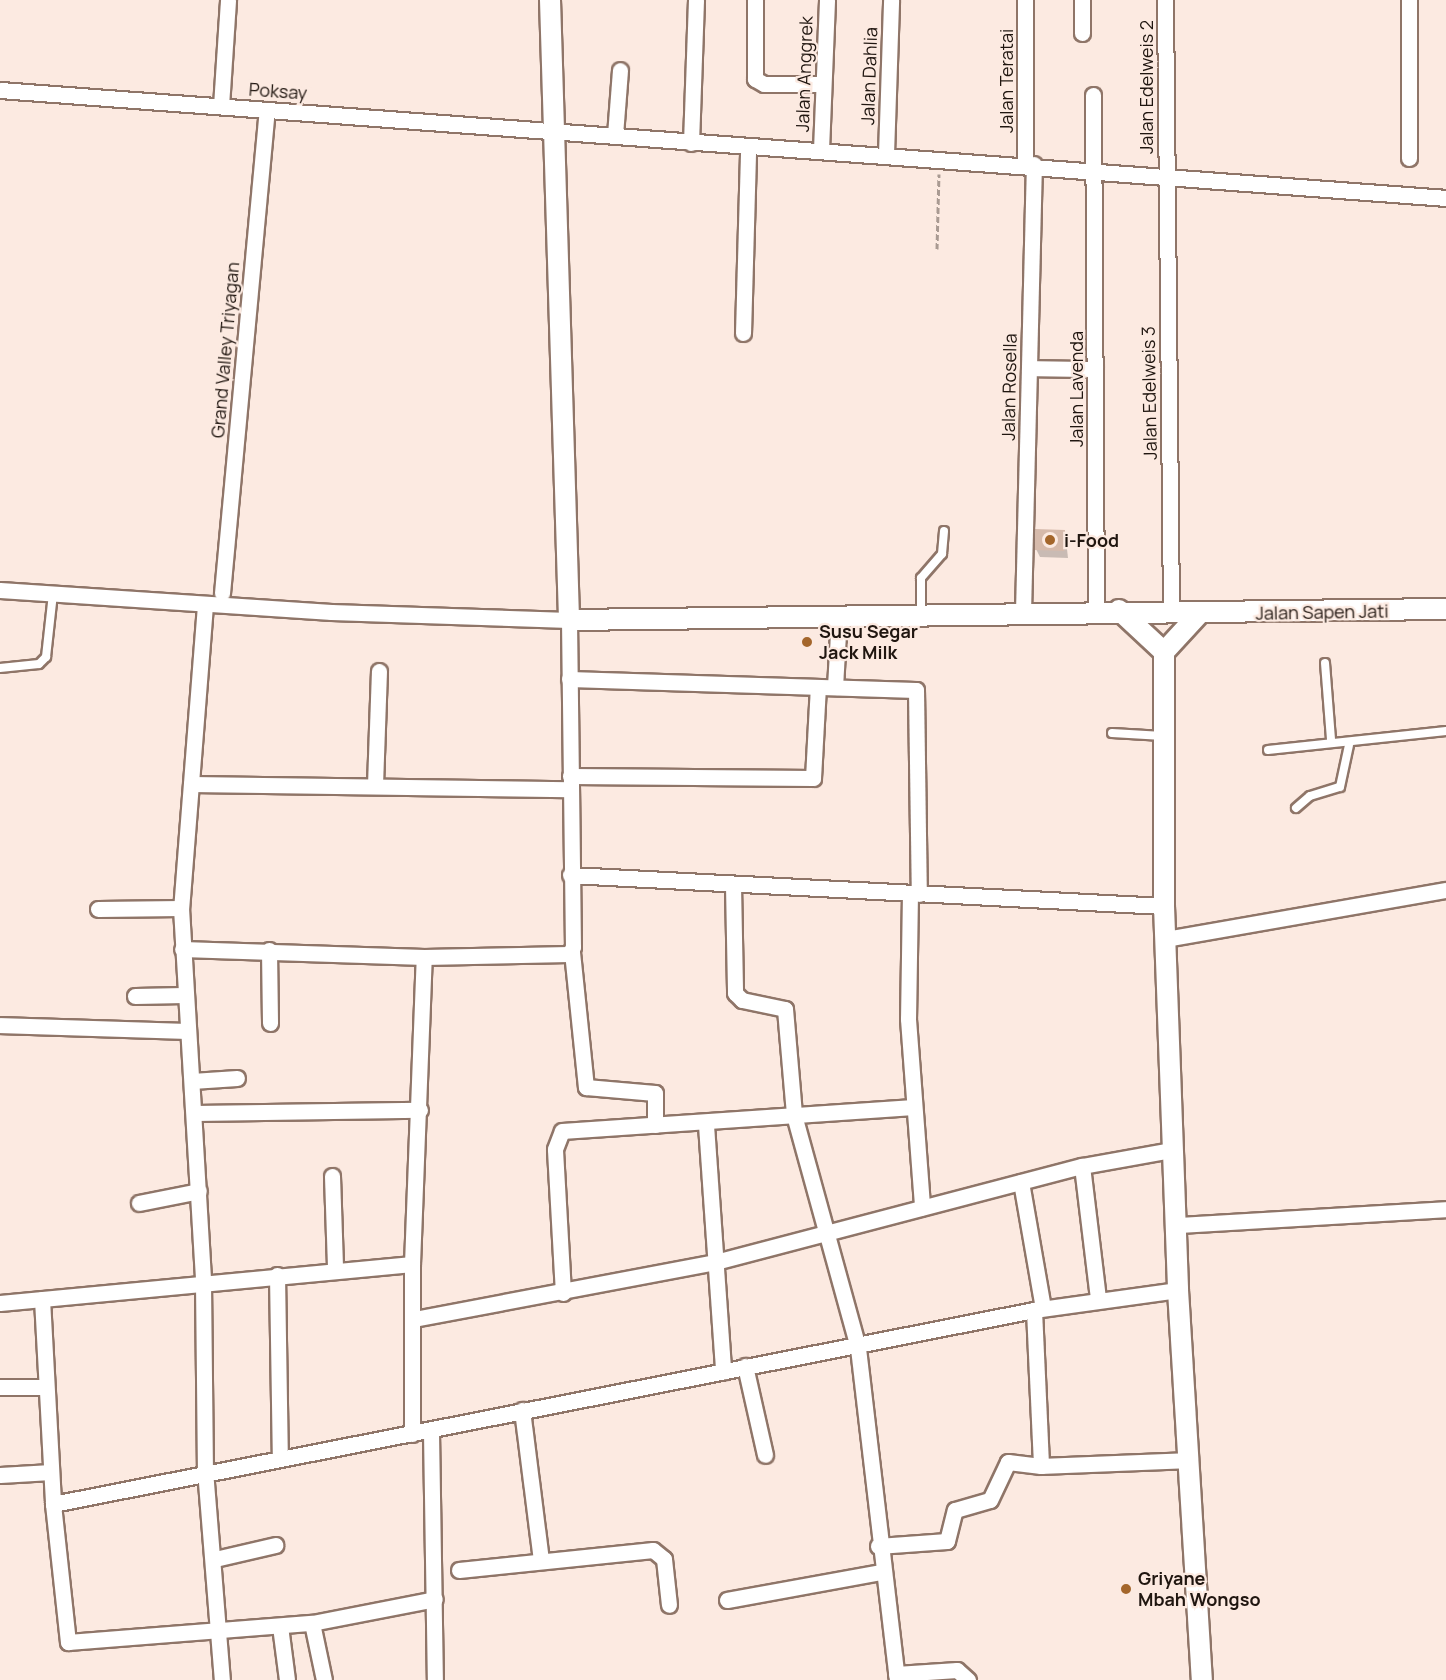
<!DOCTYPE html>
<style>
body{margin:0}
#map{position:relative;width:1446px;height:1680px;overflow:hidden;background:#fceae1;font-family:Manrope,sans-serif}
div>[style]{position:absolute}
.shadow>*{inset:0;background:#0003}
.building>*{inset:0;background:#d6baab;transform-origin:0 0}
.path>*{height:3px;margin-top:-1.5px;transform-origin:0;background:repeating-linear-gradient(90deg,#a99a92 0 6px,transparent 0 9px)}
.roads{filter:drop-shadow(2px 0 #8f7568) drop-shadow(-2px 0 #8f7568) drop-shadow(0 2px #8f7568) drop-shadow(0 -2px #8f7568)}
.service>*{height:8px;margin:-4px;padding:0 4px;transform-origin:4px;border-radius:4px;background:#fff}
.minor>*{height:15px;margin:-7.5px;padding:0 7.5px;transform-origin:7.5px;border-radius:7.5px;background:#fff}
.tertiary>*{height:20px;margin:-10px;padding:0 10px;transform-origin:10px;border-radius:10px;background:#fff}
.dots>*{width:16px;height:16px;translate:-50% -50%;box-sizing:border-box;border:3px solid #fceae1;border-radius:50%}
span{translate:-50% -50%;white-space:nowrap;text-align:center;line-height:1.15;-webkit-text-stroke:4.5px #fceae1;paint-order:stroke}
.street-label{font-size:18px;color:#201610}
.poi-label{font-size:18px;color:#201610;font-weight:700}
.left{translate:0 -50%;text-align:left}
</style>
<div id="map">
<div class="shadow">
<i style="clip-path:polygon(1065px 531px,1068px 558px,1040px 557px,1036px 549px)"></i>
</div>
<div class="building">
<i style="left:1035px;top:529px;width:30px;height:21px;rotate:2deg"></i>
</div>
<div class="path">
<i style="left:937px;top:249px;width:75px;rotate:-88.5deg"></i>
</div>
<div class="roads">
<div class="service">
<i style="left:921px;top:614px;width:36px;rotate:-90deg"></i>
<i style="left:921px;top:578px;width:32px;rotate:-49deg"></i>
<i style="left:942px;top:554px;width:23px;rotate:-85deg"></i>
<i style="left:1325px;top:663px;width:77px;rotate:85.5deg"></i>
<i style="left:0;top:668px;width:39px;rotate:-6deg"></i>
<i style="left:39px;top:664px;width:10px;rotate:-45deg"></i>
<i style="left:46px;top:657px;width:63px;rotate:-83.7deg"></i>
<i style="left:1112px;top:733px;width:51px;rotate:3.4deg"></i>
<i style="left:1268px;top:750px;width:179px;rotate:-6.1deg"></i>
<i style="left:1296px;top:808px;width:18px;rotate:-41deg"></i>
<i style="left:1310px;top:796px;width:31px;rotate:-17deg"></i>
<i style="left:1340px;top:787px;width:43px;rotate:-77.9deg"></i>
</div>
<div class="minor">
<i style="left:755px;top:0;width:79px;rotate:90deg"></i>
<i style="left:755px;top:79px;width:10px;rotate:29deg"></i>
<i style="left:764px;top:84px;width:57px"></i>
<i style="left:1082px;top:0;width:33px;rotate:90deg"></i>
<i style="left:1165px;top:0;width:613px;rotate:89.44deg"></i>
<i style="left:0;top:90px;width:1450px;rotate:4.27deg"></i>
<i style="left:1093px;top:95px;width:515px;rotate:89.67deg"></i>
<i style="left:221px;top:106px;width:106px;rotate:-86.2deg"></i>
<i style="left:615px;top:135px;width:65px;rotate:-85.6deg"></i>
<i style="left:691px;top:143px;width:143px;rotate:-88deg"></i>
<i style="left:821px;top:150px;width:150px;rotate:-87.7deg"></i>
<i style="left:886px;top:154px;width:154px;rotate:-88.1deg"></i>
<i style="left:1409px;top:158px;width:158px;rotate:-90deg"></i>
<i style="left:1025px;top:163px;width:163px;rotate:-90deg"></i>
<i style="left:743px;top:333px;width:184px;rotate:-88.4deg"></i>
<i style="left:1029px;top:368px;width:66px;rotate:0.9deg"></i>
<i style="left:0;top:590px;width:332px;rotate:3.8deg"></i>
<i style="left:331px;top:612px;width:238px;rotate:1.9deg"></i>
<i style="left:569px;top:620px;width:327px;rotate:89.3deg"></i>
<i style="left:573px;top:947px;width:8px;rotate:120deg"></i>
<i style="left:569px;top:954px;width:145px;rotate:178.8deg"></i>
<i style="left:424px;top:957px;width:242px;rotate:-178.1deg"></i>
<i style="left:222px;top:593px;width:485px;rotate:-84.7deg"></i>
<i style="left:205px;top:605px;width:304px;rotate:94.5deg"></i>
<i style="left:181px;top:908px;width:376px;rotate:86.6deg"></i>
<i style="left:203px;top:1283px;width:187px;rotate:89.4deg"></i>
<i style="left:205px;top:1470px;width:211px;rotate:85.4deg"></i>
<i style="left:1023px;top:612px;width:448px;rotate:-88.6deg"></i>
<i style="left:569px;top:679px;width:347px;rotate:1.8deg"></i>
<i style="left:916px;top:690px;width:204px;rotate:89.2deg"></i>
<i style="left:835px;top:687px;width:72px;rotate:-86.8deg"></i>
<i style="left:570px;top:776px;width:243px;rotate:0.5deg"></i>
<i style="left:813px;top:778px;width:91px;rotate:-86.9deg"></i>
<i style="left:191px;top:784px;width:378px;rotate:0.8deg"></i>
<i style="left:375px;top:785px;width:114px;rotate:-88deg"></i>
<i style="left:570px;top:875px;width:595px;rotate:2.99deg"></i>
<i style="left:733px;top:885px;width:108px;rotate:88.9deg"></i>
<i style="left:735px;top:993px;width:10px;rotate:45deg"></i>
<i style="left:742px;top:1000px;width:44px;rotate:11.8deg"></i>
<i style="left:785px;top:1009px;width:106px;rotate:85.1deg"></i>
<i style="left:794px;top:1115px;width:242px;rotate:74.6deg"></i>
<i style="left:858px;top:1348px;width:334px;rotate:83.3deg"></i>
<i style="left:910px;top:893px;width:126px;rotate:90.9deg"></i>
<i style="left:908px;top:1019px;width:189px;rotate:85.7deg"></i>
<i style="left:98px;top:909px;width:83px;rotate:-0.7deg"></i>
<i style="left:1165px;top:939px;width:285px;rotate:-9.9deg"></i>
<i style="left:269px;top:950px;width:73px;rotate:89.2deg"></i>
<i style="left:572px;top:952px;width:136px;rotate:84.1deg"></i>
<i style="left:586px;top:1087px;width:69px;rotate:5deg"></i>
<i style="left:655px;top:1093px;width:32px;rotate:90deg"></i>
<i style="left:135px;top:996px;width:49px;rotate:-1.2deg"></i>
<i style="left:0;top:1025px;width:188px;rotate:1.8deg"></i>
<i style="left:192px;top:1081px;width:45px;rotate:-3.8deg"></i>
<i style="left:195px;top:1113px;width:225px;rotate:-0.8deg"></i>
<i style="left:706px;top:1125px;width:247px;rotate:86deg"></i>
<i style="left:1082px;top:1166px;width:133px;rotate:83.1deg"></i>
<i style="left:332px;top:1176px;width:92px;rotate:88.1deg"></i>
<i style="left:1021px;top:1182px;width:128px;rotate:80.1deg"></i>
<i style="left:139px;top:1203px;width:61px;rotate:-11.3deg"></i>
<i style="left:1178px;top:1225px;width:268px;rotate:-3.4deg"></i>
<i style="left:277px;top:1275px;width:182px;rotate:89.1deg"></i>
<i style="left:563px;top:1293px;width:144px;rotate:-93.2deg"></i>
<i style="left:555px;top:1149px;width:19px;rotate:-69deg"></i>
<i style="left:562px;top:1131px;width:352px;rotate:-3.9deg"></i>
<i style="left:42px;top:1299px;width:205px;rotate:86.9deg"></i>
<i style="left:53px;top:1504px;width:139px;rotate:83.8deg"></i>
<i style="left:68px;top:1642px;width:245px;rotate:-4.5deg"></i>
<i style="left:312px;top:1623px;width:125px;rotate:-11deg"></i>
<i style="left:0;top:1303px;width:414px;rotate:-5.4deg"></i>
<i style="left:1034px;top:1310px;width:156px;rotate:87.4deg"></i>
<i style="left:414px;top:1319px;width:306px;rotate:-10.7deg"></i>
<i style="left:715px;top:1262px;width:379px;rotate:-14.7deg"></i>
<i style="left:1082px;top:1166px;width:91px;rotate:-10.1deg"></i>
<i style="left:745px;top:1366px;width:91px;rotate:77.3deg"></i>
<i style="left:0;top:1387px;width:46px"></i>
<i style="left:522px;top:1410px;width:152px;rotate:82.8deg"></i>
<i style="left:431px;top:1432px;width:248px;rotate:89.1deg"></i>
<i style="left:412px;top:1434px;width:170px;rotate:-90deg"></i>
<i style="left:412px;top:1264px;width:307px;rotate:-87.8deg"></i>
<i style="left:0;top:1475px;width:51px;rotate:-3.4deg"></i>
<i style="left:53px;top:1504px;width:1000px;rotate:-11.19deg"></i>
<i style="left:1034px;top:1310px;width:145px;rotate:-7.9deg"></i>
<i style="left:878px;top:1546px;width:69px;rotate:-4.1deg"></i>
<i style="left:947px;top:1541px;width:32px;rotate:-76deg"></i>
<i style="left:955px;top:1510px;width:36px;rotate:-16deg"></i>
<i style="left:990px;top:1500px;width:42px;rotate:-64.7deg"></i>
<i style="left:1008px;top:1462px;width:33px;rotate:7deg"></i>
<i style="left:1041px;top:1466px;width:149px;rotate:-2.3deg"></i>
<i style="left:215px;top:1559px;width:62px;rotate:-13.1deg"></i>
<i style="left:459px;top:1570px;width:195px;rotate:-5.9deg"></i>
<i style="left:653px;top:1550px;width:14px;rotate:39deg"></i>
<i style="left:664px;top:1559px;width:46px;rotate:83.8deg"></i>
<i style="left:727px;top:1600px;width:157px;rotate:-10.3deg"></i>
<i style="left:312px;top:1623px;width:58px;rotate:78.1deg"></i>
<i style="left:280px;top:1626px;width:54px;rotate:82.6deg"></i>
<i style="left:896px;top:1674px;width:61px;rotate:-3.8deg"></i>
<i style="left:957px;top:1670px;width:15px;rotate:42deg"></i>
</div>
<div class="tertiary">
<i style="left:550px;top:0;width:620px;rotate:88.24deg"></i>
<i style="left:569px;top:620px;width:877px;rotate:-0.72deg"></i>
<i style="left:1119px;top:610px;width:62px;rotate:43deg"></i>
<i style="left:1198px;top:615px;width:50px;rotate:132.6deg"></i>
<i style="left:1164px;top:652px;width:254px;rotate:90deg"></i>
<i style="left:1164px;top:906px;width:384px;rotate:87.9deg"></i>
<i style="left:1178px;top:1290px;width:391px;rotate:86.5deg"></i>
</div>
</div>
<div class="dots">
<i style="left:1050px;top:540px;background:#a4662b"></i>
<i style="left:807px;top:642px;background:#a4662b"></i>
<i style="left:1126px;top:1589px;background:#a4662b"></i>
</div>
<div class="street-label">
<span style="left:804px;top:74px;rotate:-88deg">Jalan Anggrek</span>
<span style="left:869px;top:76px;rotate:-88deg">Jalan Dahlia</span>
<span style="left:1006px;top:81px;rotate:-90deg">Jalan Teratai</span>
<span style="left:1146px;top:87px;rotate:-90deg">Jalan Edelweis 2</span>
<span style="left:278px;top:91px;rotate:4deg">Poksay</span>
<span style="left:225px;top:350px;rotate:-85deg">Grand Valley Triyagan</span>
<span style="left:1009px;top:387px;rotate:-89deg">Jalan Rosella</span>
<span style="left:1076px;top:389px;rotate:-90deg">Jalan Lavenda</span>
<span style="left:1149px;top:393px;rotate:-91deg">Jalan Edelweis 3</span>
<span style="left:1322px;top:612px;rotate:-1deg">Jalan Sapen Jati</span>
</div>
<div class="poi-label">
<span class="left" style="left:1064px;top:540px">i-Food</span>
<span class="left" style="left:819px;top:642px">Susu Segar<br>Jack Milk</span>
<span class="left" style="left:1138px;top:1589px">Griyane<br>Mbah Wongso</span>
</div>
</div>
